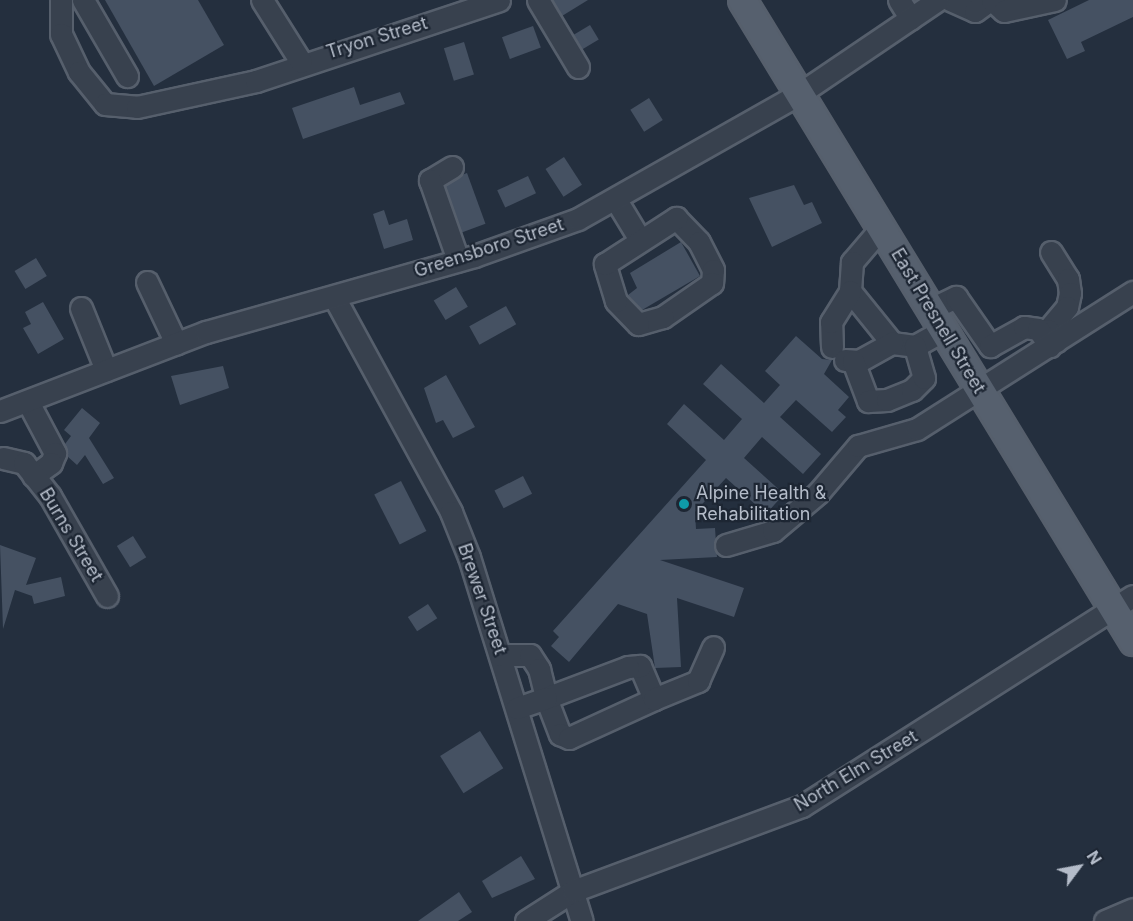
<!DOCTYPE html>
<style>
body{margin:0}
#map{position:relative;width:1133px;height:921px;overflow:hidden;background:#242f3e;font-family:Inter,sans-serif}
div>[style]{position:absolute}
.building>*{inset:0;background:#455162;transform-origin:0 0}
.roads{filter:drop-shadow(2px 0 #565f6c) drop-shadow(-2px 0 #565f6c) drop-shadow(0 2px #565f6c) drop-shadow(0 -2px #565f6c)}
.minor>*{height:21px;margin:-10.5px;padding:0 10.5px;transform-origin:10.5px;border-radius:10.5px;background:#38414e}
.major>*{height:27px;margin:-13.5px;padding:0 13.5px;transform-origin:13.5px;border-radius:13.5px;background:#56606e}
.dots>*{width:16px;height:16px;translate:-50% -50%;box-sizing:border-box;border:3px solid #1d2633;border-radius:50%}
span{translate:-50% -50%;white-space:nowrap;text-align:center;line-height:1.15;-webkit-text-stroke:4.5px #1d2633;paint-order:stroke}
.street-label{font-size:18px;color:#b4bcc9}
.poi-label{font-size:18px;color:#b4bcc9}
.left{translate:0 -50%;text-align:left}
.north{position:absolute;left:1049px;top:837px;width:60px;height:60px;-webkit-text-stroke:4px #1d2633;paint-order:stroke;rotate:58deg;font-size:16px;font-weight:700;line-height:24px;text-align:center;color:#b4bcc9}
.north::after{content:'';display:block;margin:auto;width:21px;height:27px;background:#b4bcc9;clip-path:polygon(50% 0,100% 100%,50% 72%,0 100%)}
</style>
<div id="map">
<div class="building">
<i style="clip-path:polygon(105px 0,198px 0,224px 45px,154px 86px)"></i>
<i style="clip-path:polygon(553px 0,588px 0,562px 16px)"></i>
<i style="clip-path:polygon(1089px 0,1133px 0,1133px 17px,1081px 42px,1085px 51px,1067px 59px,1048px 20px)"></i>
<i style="left:590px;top:25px;width:17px;height:19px;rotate:59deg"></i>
<i style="left:533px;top:26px;width:23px;height:33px;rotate:70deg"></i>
<i style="left:464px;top:42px;width:34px;height:21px;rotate:73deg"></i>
<i style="clip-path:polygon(354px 87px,360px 105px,400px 92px,405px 104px,303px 139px,292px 108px)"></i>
<i style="left:649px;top:98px;width:26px;height:22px;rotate:58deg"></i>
<i style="left:564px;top:157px;width:33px;height:22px;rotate:57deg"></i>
<i style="left:467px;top:173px;width:54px;height:26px;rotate:70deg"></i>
<i style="left:528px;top:176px;width:19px;height:34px;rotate:65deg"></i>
<i style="clip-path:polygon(794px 185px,804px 205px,812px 202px,822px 223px,772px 247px,749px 198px)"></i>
<i style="clip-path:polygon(384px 210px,389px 225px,407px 219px,413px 240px,384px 249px,373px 214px)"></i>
<i style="clip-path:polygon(681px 242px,700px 276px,642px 310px,628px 295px,637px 288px,630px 273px)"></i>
<i style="left:36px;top:258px;width:21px;height:25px;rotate:59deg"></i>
<i style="left:456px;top:287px;width:23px;height:26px;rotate:59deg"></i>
<i style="clip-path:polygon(43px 302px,64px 339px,38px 354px,23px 328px,31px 324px,25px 312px)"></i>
<i style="left:506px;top:306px;width:21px;height:42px;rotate:61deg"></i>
<i style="clip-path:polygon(796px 336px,822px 359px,832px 360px,824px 374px,849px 397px,838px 410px,846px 417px,832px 432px,796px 400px,780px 417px,821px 454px,803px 474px,762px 437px,744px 458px,784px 494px,766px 514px,726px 478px,695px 512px,696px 529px,715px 528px,717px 557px,660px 560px,744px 588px,734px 617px,677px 598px,681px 667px,655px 668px,647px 614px,618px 604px,569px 662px,551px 646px,559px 637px,553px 631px,706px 460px,667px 424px,684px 404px,724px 440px,742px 419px,703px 384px,721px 364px,764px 403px,780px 385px,765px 371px)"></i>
<i style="clip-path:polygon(223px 366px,229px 388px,180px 405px,171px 376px)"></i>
<i style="clip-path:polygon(446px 375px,475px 427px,453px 438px,443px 420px,436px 423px,424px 388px)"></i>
<i style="clip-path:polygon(82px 408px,100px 423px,89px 438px,114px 478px,103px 484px,85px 455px,77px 465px,67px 456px,65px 444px,71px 436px,64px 430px)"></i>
<i style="left:523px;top:476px;width:20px;height:32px;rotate:63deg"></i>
<i style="left:401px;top:481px;width:56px;height:30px;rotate:63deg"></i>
<i style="left:133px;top:536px;width:25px;height:19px;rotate:58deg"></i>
<i style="clip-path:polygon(0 545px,36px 558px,26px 585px,61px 577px,65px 596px,34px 604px,32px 596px,15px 590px,3px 629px)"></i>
<i style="left:428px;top:604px;width:17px;height:24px;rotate:57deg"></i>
<i style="left:480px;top:731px;width:44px;height:47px;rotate:58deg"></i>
<i style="clip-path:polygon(521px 856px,535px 879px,492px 898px,482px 881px)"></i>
<i style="clip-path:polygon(459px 892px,472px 912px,458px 921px,418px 921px)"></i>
</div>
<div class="roads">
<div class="minor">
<i style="left:61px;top:0;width:34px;rotate:90deg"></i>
<i style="left:61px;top:34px;width:42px;rotate:64.7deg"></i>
<i style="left:79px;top:72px;width:41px;rotate:50.9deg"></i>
<i style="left:105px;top:104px;width:32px;rotate:5deg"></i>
<i style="left:137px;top:107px;width:122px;rotate:-12.3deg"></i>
<i style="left:256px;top:81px;width:256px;rotate:-18.4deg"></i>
<i style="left:83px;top:0;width:88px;rotate:59.9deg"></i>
<i style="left:262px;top:0;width:73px;rotate:57.8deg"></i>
<i style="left:538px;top:0;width:78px;rotate:59.2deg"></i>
<i style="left:899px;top:0;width:22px;rotate:58deg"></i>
<i style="left:950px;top:0;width:27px;rotate:24deg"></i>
<i style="left:975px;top:11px;width:19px;rotate:-36deg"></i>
<i style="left:992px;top:0;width:16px;rotate:43deg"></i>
<i style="left:1004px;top:11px;width:52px;rotate:-12.2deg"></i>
<i style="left:452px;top:167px;width:26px;rotate:149deg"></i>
<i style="left:430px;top:180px;width:85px;rotate:70.7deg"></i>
<i style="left:616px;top:200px;width:44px;rotate:58.8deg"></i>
<i style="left:676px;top:218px;width:33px;rotate:46deg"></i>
<i style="left:699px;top:242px;width:31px;rotate:63deg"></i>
<i style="left:713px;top:270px;width:13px;rotate:94deg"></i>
<i style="left:712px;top:283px;width:60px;rotate:145.2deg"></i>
<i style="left:663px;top:317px;width:26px;rotate:164deg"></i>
<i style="left:638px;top:324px;width:32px;rotate:-134deg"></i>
<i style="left:616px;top:301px;width:39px;rotate:-107deg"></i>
<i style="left:605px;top:264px;width:85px;rotate:-32.9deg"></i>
<i style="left:881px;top:228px;width:45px;rotate:130.5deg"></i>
<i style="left:852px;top:262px;width:29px;rotate:94deg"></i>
<i style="left:850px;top:291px;width:67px;rotate:51.1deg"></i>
<i style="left:892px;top:343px;width:23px;rotate:7deg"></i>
<i style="left:915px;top:346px;width:33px;rotate:-29deg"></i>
<i style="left:1051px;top:252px;width:32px;rotate:58deg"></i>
<i style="left:1068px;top:279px;width:14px;rotate:82deg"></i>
<i style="left:1070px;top:293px;width:14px;rotate:102deg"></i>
<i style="left:1067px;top:307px;width:30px;rotate:130deg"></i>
<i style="left:1048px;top:330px;width:14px;rotate:54deg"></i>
<i style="left:147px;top:282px;width:68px;rotate:64.6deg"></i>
<i style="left:334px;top:297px;width:245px;rotate:61.4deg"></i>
<i style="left:451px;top:512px;width:48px;rotate:68.2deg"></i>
<i style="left:469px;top:557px;width:381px;rotate:72.8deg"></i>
<i style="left:81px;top:308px;width:67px;rotate:68deg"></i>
<i style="left:931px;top:309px;width:28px;rotate:-26deg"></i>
<i style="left:956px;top:297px;width:60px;rotate:55.2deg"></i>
<i style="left:990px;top:346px;width:39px;rotate:-29deg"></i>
<i style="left:1024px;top:327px;width:14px;rotate:8deg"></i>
<i style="left:1038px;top:329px;width:21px;rotate:55deg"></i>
<i style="left:832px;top:347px;width:25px;rotate:-92deg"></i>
<i style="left:831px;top:322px;width:36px;rotate:-58deg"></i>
<i style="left:845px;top:360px;width:14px;rotate:4deg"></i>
<i style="left:859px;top:361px;width:38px;rotate:-29deg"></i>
<i style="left:853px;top:361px;width:43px;rotate:69.4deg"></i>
<i style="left:868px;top:401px;width:19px;rotate:-3deg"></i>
<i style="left:887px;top:400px;width:27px;rotate:-22deg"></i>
<i style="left:912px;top:390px;width:17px;rotate:-45deg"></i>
<i style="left:924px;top:378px;width:33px;rotate:-106deg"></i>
<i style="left:28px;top:402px;width:58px;rotate:62.1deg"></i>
<i style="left:55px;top:453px;width:11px;rotate:112deg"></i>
<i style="left:51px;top:463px;width:22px;rotate:144deg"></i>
<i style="left:0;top:411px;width:221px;rotate:-21deg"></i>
<i style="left:206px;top:332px;width:279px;rotate:-15.8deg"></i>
<i style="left:474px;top:256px;width:110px;rotate:-19.6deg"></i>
<i style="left:578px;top:219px;width:254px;rotate:-29.5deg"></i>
<i style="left:799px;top:94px;width:168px;rotate:-34.1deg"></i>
<i style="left:3px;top:458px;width:22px;rotate:13deg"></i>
<i style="left:24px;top:463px;width:42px;rotate:51.8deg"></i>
<i style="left:50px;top:496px;width:115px;rotate:60.3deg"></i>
<i style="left:726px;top:545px;width:49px;rotate:-16.6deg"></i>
<i style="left:773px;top:531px;width:59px;rotate:-40.2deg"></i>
<i style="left:818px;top:493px;width:62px;rotate:-49.6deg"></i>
<i style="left:858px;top:446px;width:61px;rotate:-16.1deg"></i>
<i style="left:917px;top:429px;width:256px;rotate:-32.4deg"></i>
<i style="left:501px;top:655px;width:29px"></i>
<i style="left:530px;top:655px;width:17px;rotate:57deg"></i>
<i style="left:539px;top:669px;width:30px;rotate:76deg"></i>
<i style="left:546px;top:698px;width:39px;rotate:69deg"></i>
<i style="left:560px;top:734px;width:10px;rotate:24deg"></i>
<i style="left:569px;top:738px;width:94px;rotate:-24.6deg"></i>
<i style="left:654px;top:699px;width:36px;rotate:-113deg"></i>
<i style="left:640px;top:666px;width:12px;rotate:175deg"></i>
<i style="left:628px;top:667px;width:88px;rotate:159.3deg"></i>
<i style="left:546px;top:698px;width:31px;rotate:161deg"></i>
<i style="left:654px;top:699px;width:48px;rotate:-22.2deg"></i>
<i style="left:698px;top:681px;width:37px;rotate:-66deg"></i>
<i style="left:526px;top:921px;width:56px;rotate:-32.6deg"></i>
<i style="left:573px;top:891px;width:244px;rotate:-20.4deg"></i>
<i style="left:802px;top:806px;width:392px;rotate:-32.4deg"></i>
<i style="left:1105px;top:921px;width:30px;rotate:-23deg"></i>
</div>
<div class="major">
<i style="left:742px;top:0;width:751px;rotate:58.62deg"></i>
</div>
</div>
<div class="dots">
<i style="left:684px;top:504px;background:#0f9aa8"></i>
</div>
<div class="street-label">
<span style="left:377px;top:38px;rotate:-17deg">Tryon Street</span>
<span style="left:489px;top:248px;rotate:-18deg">Greensboro Street</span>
<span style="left:938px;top:321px;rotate:59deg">East Presnell Street</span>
<span style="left:71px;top:535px;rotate:59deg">Burns Street</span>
<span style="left:482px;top:599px;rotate:71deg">Brewer Street</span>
<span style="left:856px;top:771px;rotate:-31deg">North Elm Street</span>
</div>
<div class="poi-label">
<span class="left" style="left:696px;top:504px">Alpine Health &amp;<br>Rehabilitation</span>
</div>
<div class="north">N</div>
</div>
